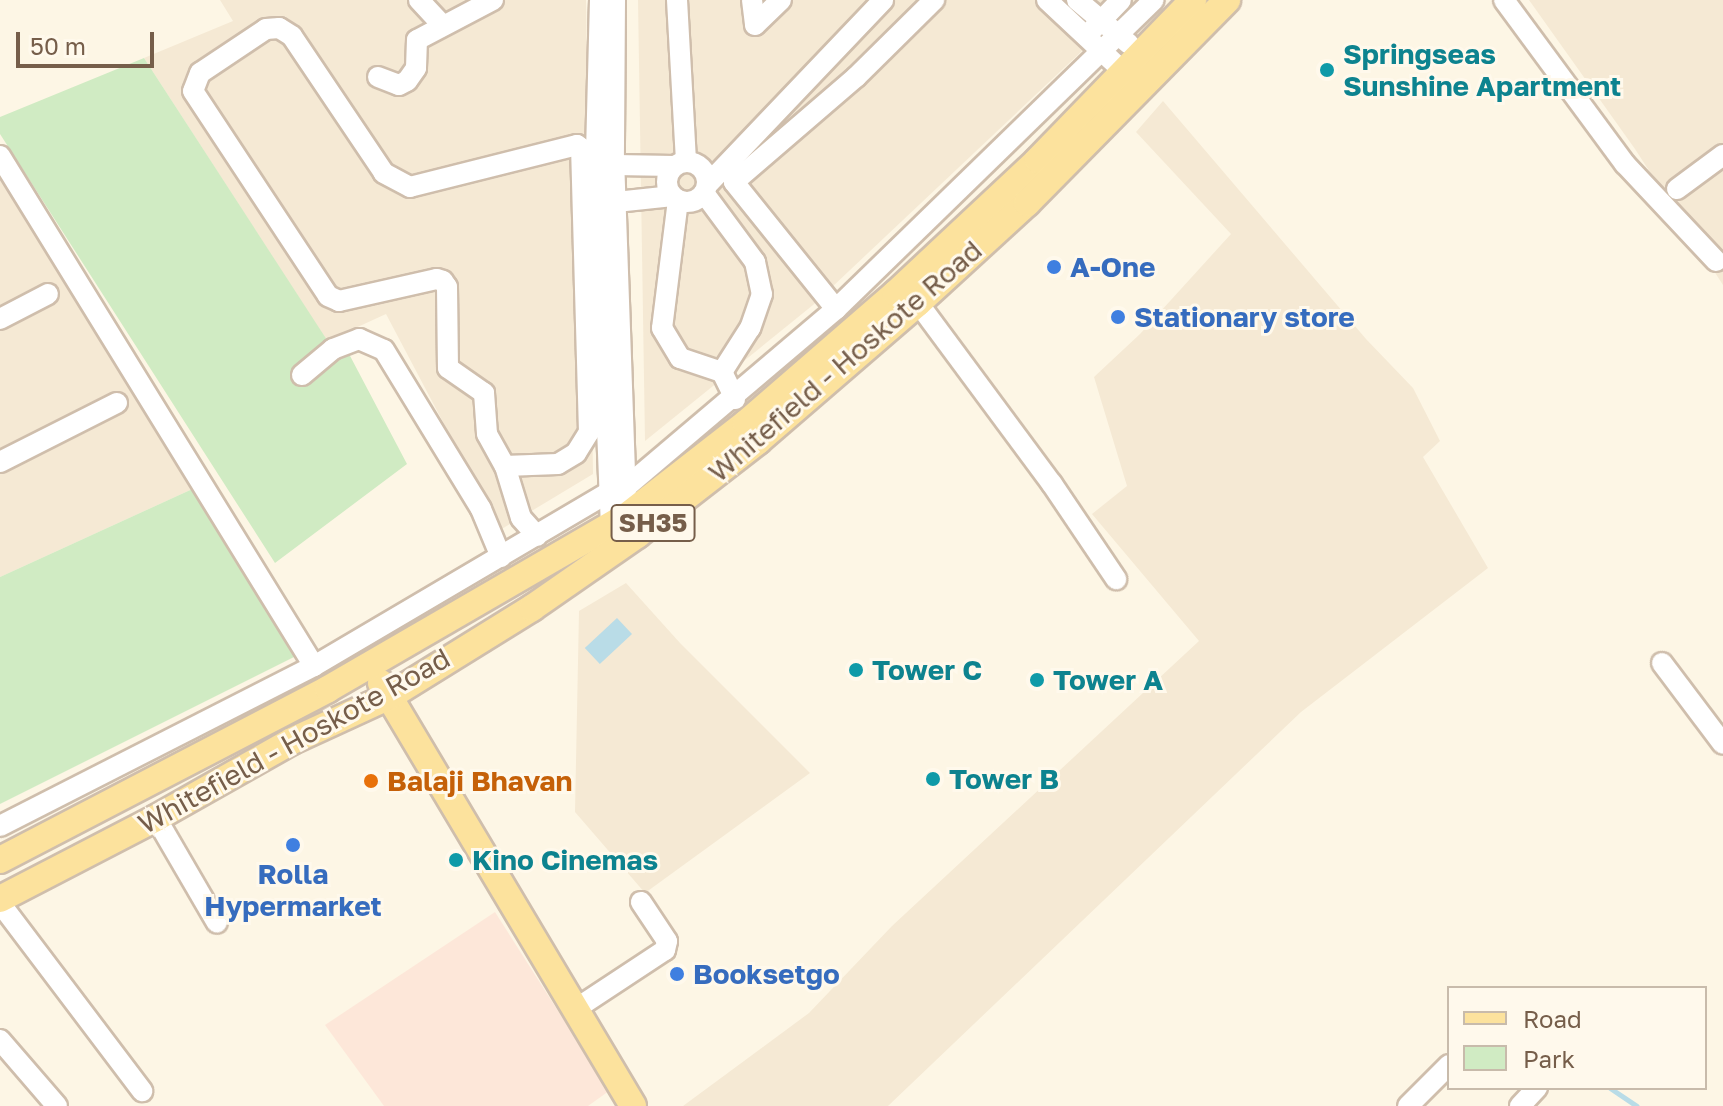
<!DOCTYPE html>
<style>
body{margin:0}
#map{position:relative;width:1723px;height:1106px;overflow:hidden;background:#fdf6e5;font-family:"Golos Text",sans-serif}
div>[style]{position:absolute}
.residential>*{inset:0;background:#f5e9d4}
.commercial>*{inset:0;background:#fde7d9}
.green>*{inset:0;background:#d0ebc3}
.water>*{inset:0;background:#b9dce7;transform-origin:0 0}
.stream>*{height:5px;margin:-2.5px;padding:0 2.5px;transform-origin:2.5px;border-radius:2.5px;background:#b9dce7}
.roads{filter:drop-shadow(2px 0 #cfbeac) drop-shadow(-2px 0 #cfbeac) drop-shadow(0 2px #cfbeac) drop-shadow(0 -2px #cfbeac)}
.minor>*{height:20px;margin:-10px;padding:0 10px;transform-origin:10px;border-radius:10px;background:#fff}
.minor>.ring{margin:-10px;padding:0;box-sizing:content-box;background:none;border:20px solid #fff;border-radius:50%}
.major>*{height:26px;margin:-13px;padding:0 13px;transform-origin:13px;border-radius:13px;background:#fce29d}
.dots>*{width:22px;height:22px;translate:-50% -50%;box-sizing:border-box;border:4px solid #fff9ec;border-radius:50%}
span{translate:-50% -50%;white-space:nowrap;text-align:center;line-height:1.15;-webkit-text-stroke:6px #fff9ec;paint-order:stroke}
.shield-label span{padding:2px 6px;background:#fff9ec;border:2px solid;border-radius:6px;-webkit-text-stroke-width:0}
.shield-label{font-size:26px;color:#765e4a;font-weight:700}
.culture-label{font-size:28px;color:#0d838f;font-weight:700}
.left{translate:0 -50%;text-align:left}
.shop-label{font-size:28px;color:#366cbe;font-weight:700}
.street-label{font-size:28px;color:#765e4a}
.food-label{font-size:28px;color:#c56008;font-weight:700}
.legend{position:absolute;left:1447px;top:986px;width:260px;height:104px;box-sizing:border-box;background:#fff9ec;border:2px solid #c8bbab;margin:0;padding:10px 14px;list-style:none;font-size:24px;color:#765e4a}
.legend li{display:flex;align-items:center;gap:16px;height:40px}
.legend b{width:40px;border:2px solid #c8bbab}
.scale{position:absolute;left:16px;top:32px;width:138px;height:36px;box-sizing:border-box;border:4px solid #765e4a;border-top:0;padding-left:10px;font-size:24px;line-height:28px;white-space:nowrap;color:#765e4a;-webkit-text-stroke:6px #fff9ec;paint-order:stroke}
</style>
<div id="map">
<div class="residential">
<i style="clip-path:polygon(220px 0,586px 0,593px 474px,500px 530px,386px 314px,327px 341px,144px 58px,233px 21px)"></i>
<i style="clip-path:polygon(638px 0,1136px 0,813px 305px,645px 441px)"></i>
<i style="clip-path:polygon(1529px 0,1723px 0,1723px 285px,1635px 149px)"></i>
<i style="clip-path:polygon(1163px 101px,1366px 339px,1413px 388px,1440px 441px,1423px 457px,1488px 568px,1301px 712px,888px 1106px,683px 1106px,809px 1013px,892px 926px,1199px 641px,1092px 514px,1127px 486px,1094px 377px,1140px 334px,1231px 234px,1136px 132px)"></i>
<i style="clip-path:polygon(0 165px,199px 486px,0 577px)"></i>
<i style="clip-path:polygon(626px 583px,680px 643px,810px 773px,645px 893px,575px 812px,579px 611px)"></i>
</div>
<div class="commercial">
<i style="clip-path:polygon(495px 912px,609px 1091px,588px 1106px,384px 1106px,325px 1025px)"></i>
</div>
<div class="green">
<i style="clip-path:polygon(144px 58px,327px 340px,339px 335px,407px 464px,275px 563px,0 134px,0 117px)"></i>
<i style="clip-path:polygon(199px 486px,300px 654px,0 804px,0 577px)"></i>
</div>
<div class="water">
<i style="left:617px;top:618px;width:22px;height:44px;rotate:47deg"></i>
</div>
<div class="stream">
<i style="left:1610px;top:1088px;width:32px;rotate:34deg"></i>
</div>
<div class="roads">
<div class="minor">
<i style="left:419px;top:0;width:35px;rotate:47deg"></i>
<i style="left:600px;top:0;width:154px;rotate:91.5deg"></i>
<i style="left:596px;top:154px;width:369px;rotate:87.7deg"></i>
<i style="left:611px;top:523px;width:13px;rotate:67deg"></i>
<i style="left:615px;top:0;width:158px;rotate:90.4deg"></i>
<i style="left:614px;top:158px;width:338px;rotate:88deg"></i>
<i style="left:677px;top:0;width:161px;rotate:86.8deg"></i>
<i style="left:752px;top:0;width:25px;rotate:83deg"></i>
<i style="left:755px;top:25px;width:36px;rotate:-44deg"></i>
<i style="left:1047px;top:0;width:105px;rotate:43.1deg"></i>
<i style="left:1077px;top:0;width:68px;rotate:40.2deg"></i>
<i style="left:1504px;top:0;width:204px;rotate:53.6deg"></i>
<i style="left:1625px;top:164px;width:133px;rotate:46.8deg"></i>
<i style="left:1093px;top:29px;width:40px;rotate:-46deg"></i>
<i style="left:378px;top:77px;width:22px;rotate:21deg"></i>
<i style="left:399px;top:85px;width:9px;rotate:-27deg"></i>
<i style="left:407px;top:81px;width:16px;rotate:-55deg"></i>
<i style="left:416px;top:68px;width:28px;rotate:-88deg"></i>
<i style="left:417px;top:40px;width:86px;rotate:-27.8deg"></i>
<i style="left:0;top:156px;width:599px;rotate:58.38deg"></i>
<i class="ring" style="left:667px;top:162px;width:20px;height:20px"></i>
<i style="left:615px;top:165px;width:59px;rotate:1deg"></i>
<i style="left:708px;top:184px;width:254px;rotate:-46.4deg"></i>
<i style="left:1677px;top:189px;width:57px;rotate:-36.5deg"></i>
<i style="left:704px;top:193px;width:86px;rotate:53.5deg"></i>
<i style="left:755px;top:262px;width:33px;rotate:78deg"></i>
<i style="left:762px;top:294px;width:36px;rotate:109deg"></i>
<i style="left:750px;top:328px;width:52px;rotate:122.5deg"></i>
<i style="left:722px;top:372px;width:30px;rotate:64deg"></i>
<i style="left:678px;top:200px;width:129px;rotate:97.1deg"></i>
<i style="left:662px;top:328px;width:35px;rotate:59deg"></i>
<i style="left:680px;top:358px;width:44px;rotate:18.4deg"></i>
<i style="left:616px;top:202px;width:57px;rotate:-6deg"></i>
<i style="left:918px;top:303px;width:225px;rotate:53.5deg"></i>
<i style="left:1052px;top:484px;width:115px;rotate:56deg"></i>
<i style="left:836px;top:309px;width:163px;rotate:-128.8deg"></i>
<i style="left:734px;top:182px;width:161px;rotate:-40.7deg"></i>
<i style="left:856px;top:77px;width:110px;rotate:-44.6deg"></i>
<i style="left:0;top:319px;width:54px;rotate:-27.5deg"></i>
<i style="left:302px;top:375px;width:40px;rotate:-40deg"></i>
<i style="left:333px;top:349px;width:28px;rotate:-21deg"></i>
<i style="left:359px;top:339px;width:27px;rotate:24deg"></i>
<i style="left:384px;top:350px;width:186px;rotate:58.6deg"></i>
<i style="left:481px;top:509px;width:52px;rotate:67.4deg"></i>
<i style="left:0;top:462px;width:131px;rotate:-26.8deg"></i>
<i style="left:505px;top:466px;width:53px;rotate:-2.2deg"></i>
<i style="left:558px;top:464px;width:21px;rotate:-31deg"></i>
<i style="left:576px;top:453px;width:25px;rotate:-58deg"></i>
<i style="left:589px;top:432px;width:284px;rotate:-91.6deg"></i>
<i style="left:581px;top:148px;width:5px;rotate:-143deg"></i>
<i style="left:577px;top:145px;width:172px;rotate:165.9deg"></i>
<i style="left:410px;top:187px;width:30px;rotate:-152deg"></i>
<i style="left:384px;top:173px;width:165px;rotate:-123.9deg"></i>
<i style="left:292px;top:36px;width:15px;rotate:-148deg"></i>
<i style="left:279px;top:28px;width:13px;rotate:176deg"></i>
<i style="left:266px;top:29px;width:79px;rotate:146.3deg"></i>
<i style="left:200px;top:73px;width:19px;rotate:111deg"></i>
<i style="left:193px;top:91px;width:245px;rotate:56.6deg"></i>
<i style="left:328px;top:296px;width:12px;rotate:24deg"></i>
<i style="left:339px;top:301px;width:100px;rotate:-12.7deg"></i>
<i style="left:437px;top:279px;width:6px;rotate:18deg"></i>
<i style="left:443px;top:281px;width:7px;rotate:56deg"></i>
<i style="left:447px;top:287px;width:81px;rotate:89.3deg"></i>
<i style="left:448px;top:368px;width:44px;rotate:34.8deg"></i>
<i style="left:484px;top:393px;width:41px;rotate:85.8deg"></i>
<i style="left:487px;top:434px;width:37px;rotate:61deg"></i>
<i style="left:505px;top:466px;width:54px;rotate:72.9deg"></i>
<i style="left:521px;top:518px;width:24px;rotate:48deg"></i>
<i style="left:1662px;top:663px;width:101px;rotate:53deg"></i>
<i style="left:156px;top:818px;width:121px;rotate:59.8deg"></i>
<i style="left:0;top:826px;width:352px;rotate:-27deg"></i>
<i style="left:314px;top:666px;width:342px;rotate:-30.5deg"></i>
<i style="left:609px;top:492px;width:16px;rotate:-14deg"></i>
<i style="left:625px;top:488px;width:277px;rotate:-40.3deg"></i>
<i style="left:836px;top:309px;width:443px;rotate:-44.2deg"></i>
<i style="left:0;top:903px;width:236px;rotate:52.9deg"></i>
<i style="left:574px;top:1010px;width:109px;rotate:-33.4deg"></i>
<i style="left:665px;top:950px;width:9px;rotate:-77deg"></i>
<i style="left:667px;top:941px;width:47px;rotate:-123.7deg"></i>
<i style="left:0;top:1040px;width:87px;rotate:49.2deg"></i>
<i style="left:1408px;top:1106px;width:58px;rotate:-45deg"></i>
<i style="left:1520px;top:1106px;width:25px;rotate:-47deg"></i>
</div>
<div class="major">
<i style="left:381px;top:683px;width:492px;rotate:59.2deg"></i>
<i style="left:0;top:860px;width:370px;rotate:-27.5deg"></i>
<i style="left:328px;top:689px;width:347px;rotate:-30.1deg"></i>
<i style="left:628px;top:515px;width:150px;rotate:-37.9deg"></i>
<i style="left:746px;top:423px;width:198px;rotate:-40.9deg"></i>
<i style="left:896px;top:293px;width:195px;rotate:-43.1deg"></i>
<i style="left:1038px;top:160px;width:223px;rotate:-45.9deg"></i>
<i style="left:0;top:899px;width:176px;rotate:-27.4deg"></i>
<i style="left:156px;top:818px;width:156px;rotate:-29.5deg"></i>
<i style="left:292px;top:741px;width:108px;rotate:-24.7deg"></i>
<i style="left:390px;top:696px;width:167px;rotate:-31.8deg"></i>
<i style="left:532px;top:608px;width:128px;rotate:-34.8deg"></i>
<i style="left:637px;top:535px;width:153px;rotate:-37.8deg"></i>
<i style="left:758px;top:441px;width:211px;rotate:-40.8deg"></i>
<i style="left:918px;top:303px;width:148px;rotate:-42.5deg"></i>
<i style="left:1027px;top:203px;width:285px;rotate:-45.4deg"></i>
</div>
</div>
<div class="dots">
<i style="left:1327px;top:70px;background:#0f9aa8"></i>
<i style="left:1054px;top:267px;background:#3f7fe0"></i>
<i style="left:1118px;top:317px;background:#3f7fe0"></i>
<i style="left:856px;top:670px;background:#0f9aa8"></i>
<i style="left:1037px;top:680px;background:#0f9aa8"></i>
<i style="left:933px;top:779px;background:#0f9aa8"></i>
<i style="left:371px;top:781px;background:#e8710a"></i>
<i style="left:293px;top:845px;background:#3f7fe0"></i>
<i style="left:456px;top:860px;background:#0f9aa8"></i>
<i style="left:677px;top:974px;background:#3f7fe0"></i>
</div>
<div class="shield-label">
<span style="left:653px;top:523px">SH35</span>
</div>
<div class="culture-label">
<span class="left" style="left:1343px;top:70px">Springseas<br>Sunshine Apartment</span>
<span class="left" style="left:872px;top:670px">Tower C</span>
<span class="left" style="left:1053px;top:680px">Tower A</span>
<span class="left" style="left:949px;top:779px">Tower B</span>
<span class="left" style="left:472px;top:860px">Kino Cinemas</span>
</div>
<div class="shop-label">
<span class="left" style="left:1070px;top:267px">A-One</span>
<span class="left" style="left:1134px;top:317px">Stationary store</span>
<span style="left:293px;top:890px">Rolla<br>Hypermarket</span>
<span class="left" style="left:693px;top:974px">Booksetgo</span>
</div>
<div class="street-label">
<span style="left:845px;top:361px;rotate:-41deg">Whitefield - Hoskote Road</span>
<span style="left:294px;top:741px;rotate:-29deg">Whitefield - Hoskote Road</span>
</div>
<div class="food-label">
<span class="left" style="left:387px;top:781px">Balaji Bhavan</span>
</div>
<ul class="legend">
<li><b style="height:10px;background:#fce29d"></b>Road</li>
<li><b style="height:22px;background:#d0ebc3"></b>Park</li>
</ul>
<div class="scale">50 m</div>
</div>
